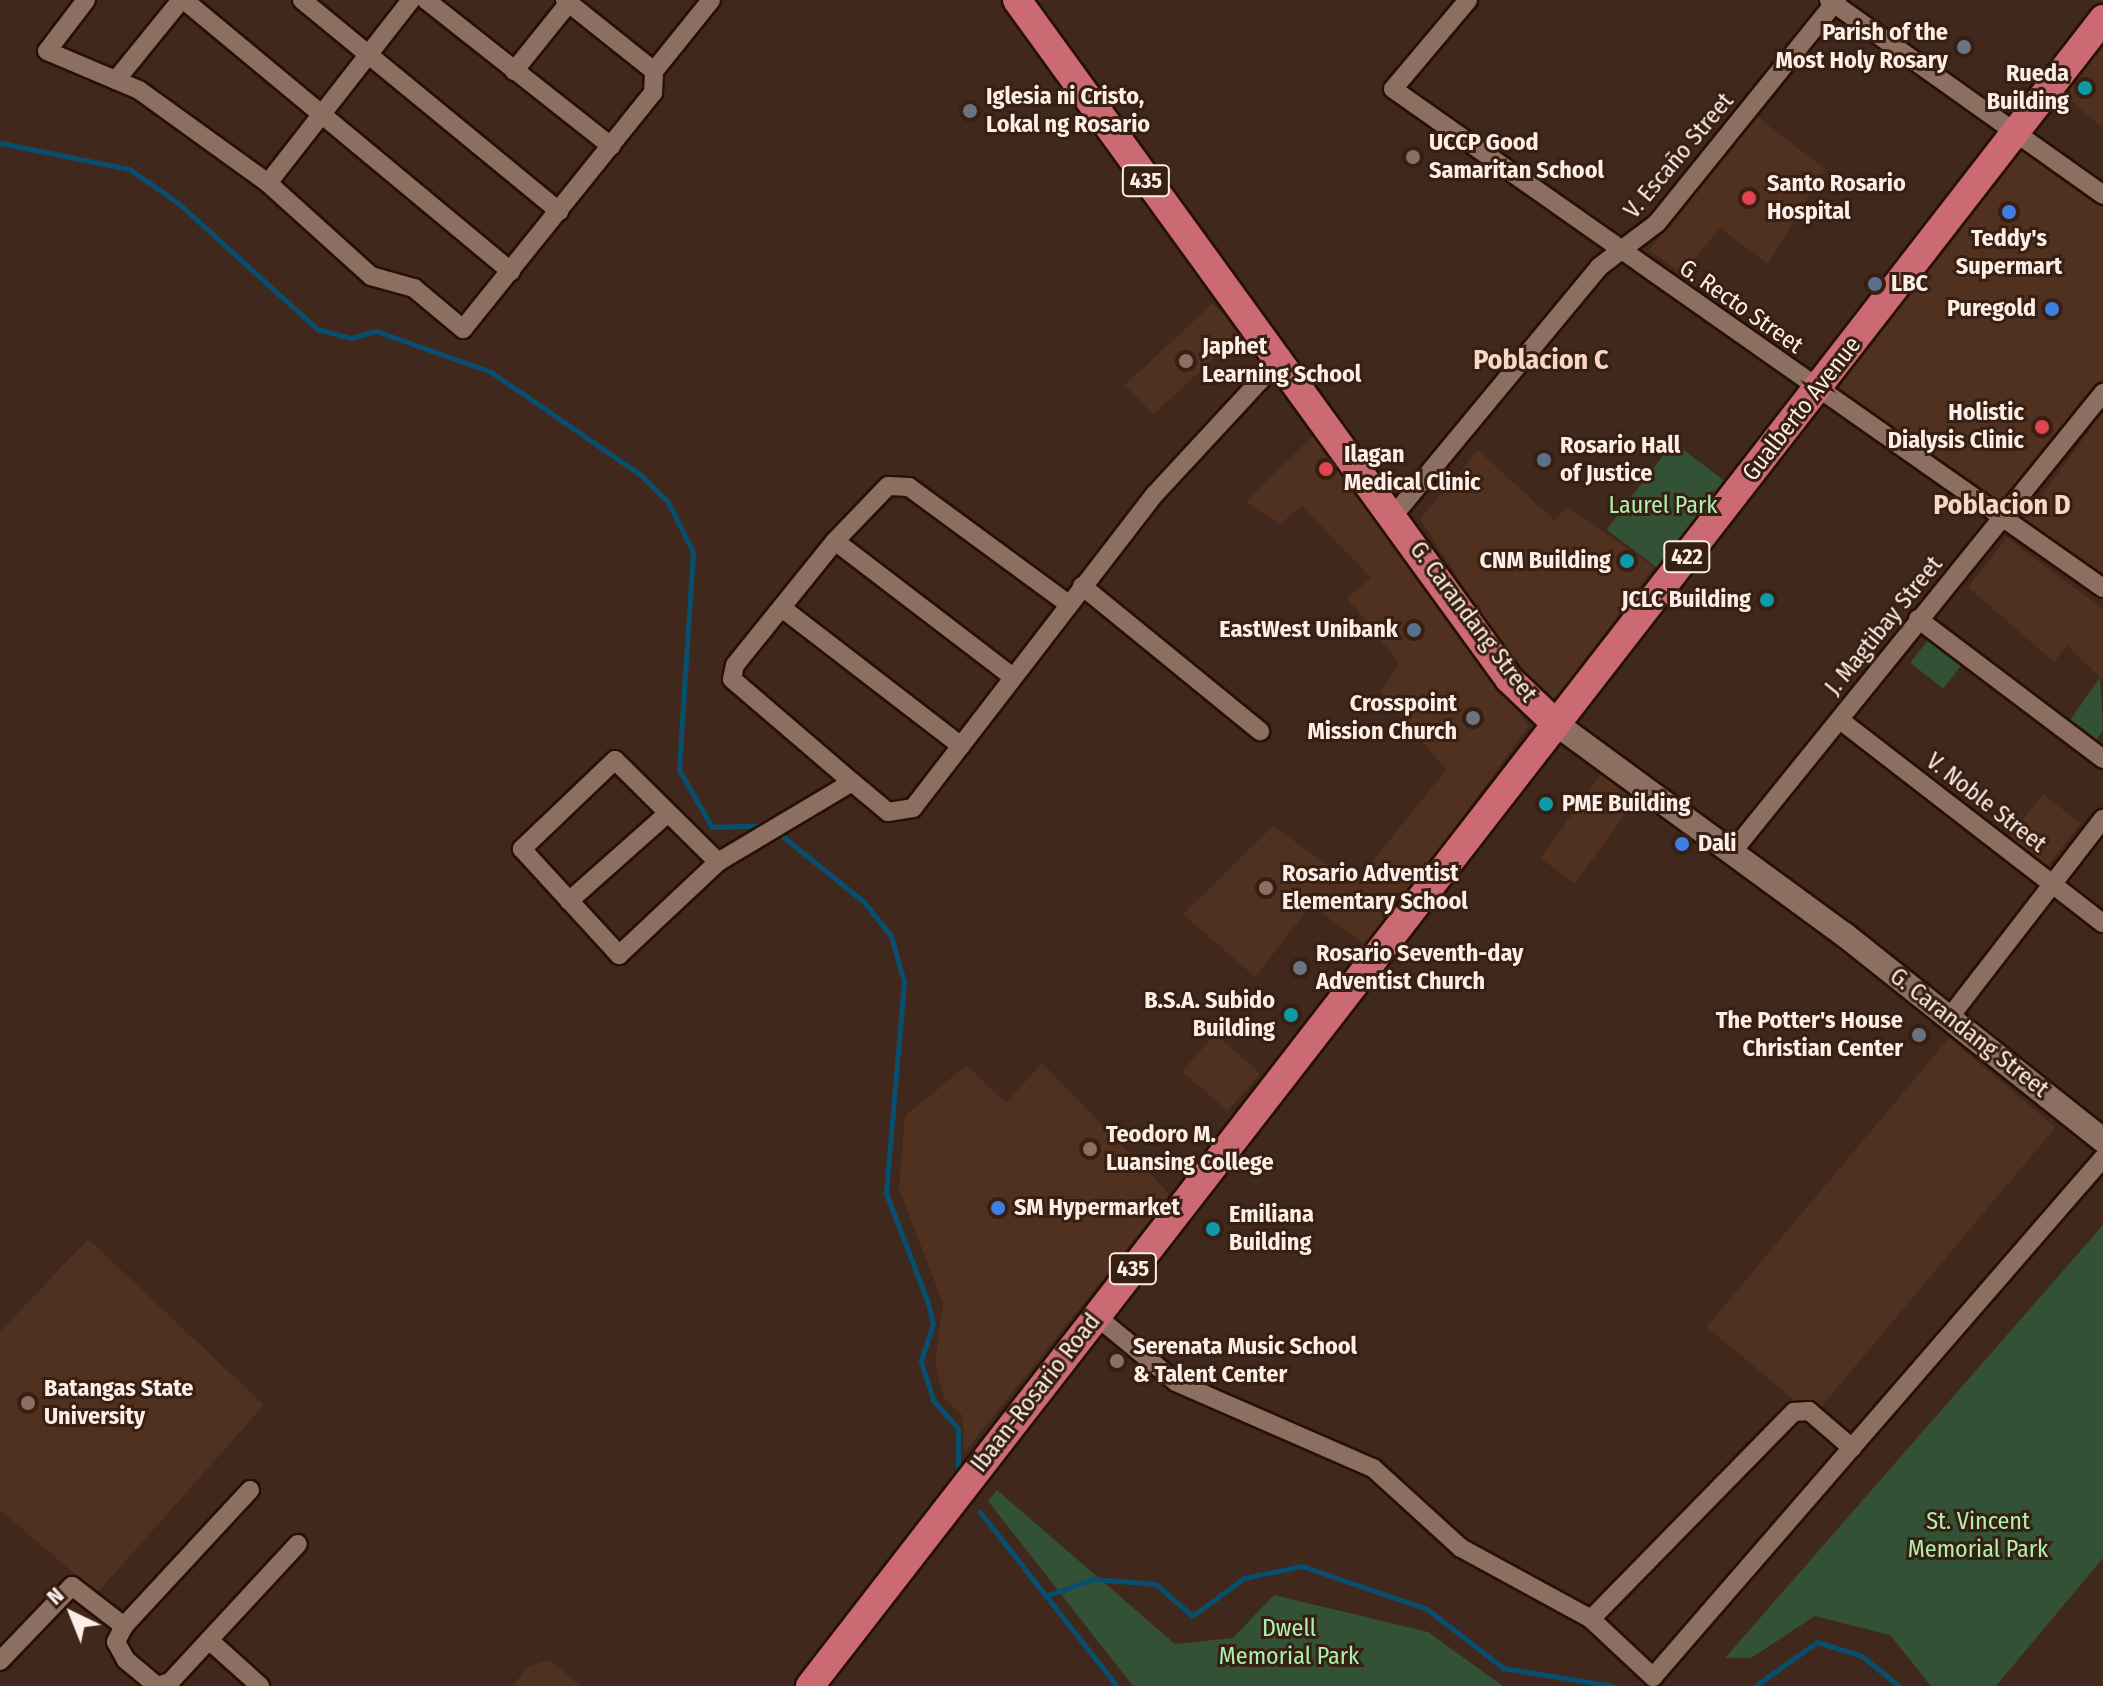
<!DOCTYPE html>
<meta charset="utf-8">
<style>
body{margin:0}
#map{position:relative;width:2103px;height:1686px;overflow:hidden;background:#41281c;font-family:"Fira Sans Condensed",sans-serif}
div>[style]{position:absolute}
.built>*{inset:0;background:#503120;transform-origin:0 0}
.green>*{inset:0;background:#335134;transform-origin:0 0}
.stream>*{height:5px;margin:-2.5px;padding:0 2.5px;transform-origin:2.5px;border-radius:2.5px;background:#084f6f}
.roads{filter:drop-shadow(2px 0 #271005) drop-shadow(-2px 0 #271005) drop-shadow(0 2px #271005) drop-shadow(0 -2px #271005)}
.street>*{height:18px;margin:-9px;padding:0 9px;transform-origin:9px;border-radius:9px;background:#8d6f61}
.secondary>*{height:24px;margin:-12px;padding:0 12px;transform-origin:12px;border-radius:12px;background:#8d6f61}
.primary>*{height:28px;margin:-14px;padding:0 14px;transform-origin:14px;border-radius:14px;background:#cb6a73}
.dots>*{width:22px;height:22px;translate:-50% -50%;box-sizing:border-box;border:4px solid #371f12;border-radius:50%}
span{translate:-50% -50%;white-space:nowrap;text-align:center;line-height:1.15;-webkit-text-stroke:6px #371f12;paint-order:stroke}
.shield-label span{padding:2px 6px;background:#371f12;border:2px solid;border-radius:6px;-webkit-text-stroke-width:0}
.shield-label{font-size:22px;color:#fdefe8;font-weight:700}
.poi-label{font-size:24px;color:#fdefe8;font-weight:700}
.right{translate:-100% -50%;text-align:right}
.left{translate:0 -50%;text-align:left}
.street-label{font-size:24px;color:#fdefe8}
.park-label{font-size:24px;color:#acf1af}
.quarter-label{font-size:28px;color:#f8d7c6;font-weight:700}
.north{position:absolute;left:32px;top:1574px;width:80px;height:80px;-webkit-text-stroke:6px #371f12;paint-order:stroke;rotate:317deg;font-size:22px;font-weight:700;line-height:32px;text-align:center;color:#fdefe8}
.north::after{content:'';display:block;margin:auto;width:28px;height:36px;background:#fdefe8;clip-path:polygon(50% 0,100% 100%,50% 72%,0 100%)}
</style>
<div id="map">
<div class="built">
<i style="clip-path:polygon(2103px 45px,2103px 128px,2062px 93px)"></i>
<i style="clip-path:polygon(1756px 116px,1825px 169px,1768px 264px,1720px 228px,1682px 274px,1649px 250px)"></i>
<i style="clip-path:polygon(2017px 145px,2103px 208px,2103px 377px,2002px 502px,1838px 389px)"></i>
<i style="left:1213px;top:303px;width:41px;height:120px;rotate:47deg"></i>
<i style="clip-path:polygon(2103px 412px,2103px 576px,2024px 519px)"></i>
<i style="clip-path:polygon(1315px 434px,1529px 726px,1368px 947px,1311px 905px,1255px 977px,1183px 914px,1273px 826px,1354px 884px,1446px 770px,1380px 692px,1399px 663px,1347px 598px,1371px 578px,1302px 506px,1280px 524px,1246px 502px)"></i>
<i style="clip-path:polygon(1478px 450px,1554px 520px,1568px 507px,1654px 567px,1554px 701px,1519px 672px,1420px 519px)"></i>
<i style="clip-path:polygon(2007px 538px,2103px 609px,2103px 680px,2067px 645px,2054px 662px,1968px 587px)"></i>
<i style="left:1602px;top:773px;width:43px;height:105px;rotate:36deg"></i>
<i style="left:2043px;top:794px;width:48px;height:61px;rotate:38deg"></i>
<i style="left:1215px;top:1034px;width:60px;height:50px;rotate:41deg"></i>
<i style="left:1949px;top:1038px;width:139px;height:377px;rotate:40deg"></i>
<i style="clip-path:polygon(1042px 1063px,1170px 1195px,964px 1453px,963px 1416px,944px 1398px,935px 1363px,943px 1303px,899px 1189px,905px 1116px,967px 1065px,1006px 1103px)"></i>
<i style="clip-path:polygon(88px 1239px,264px 1405px,97px 1593px,0 1510px,0 1332px)"></i>
<i style="clip-path:polygon(550px 1660px,580px 1686px,513px 1686px,527px 1667px)"></i>
</div>
<div class="green">
<i style="left:1673px;top:442px;width:64px;height:110px;rotate:37deg"></i>
<i style="left:1928px;top:640px;width:42px;height:29px;rotate:38deg"></i>
<i style="clip-path:polygon(2100px 677px,2103px 730px,2095px 743px,2069px 722px)"></i>
<i style="clip-path:polygon(2103px 1225px,2103px 1558px,1996px 1686px,1931px 1686px,1890px 1635px,1815px 1616px,1751px 1658px,1725px 1658px)"></i>
<i style="clip-path:polygon(997px 1490px,1175px 1644px,1233px 1638px,1274px 1595px,1428px 1632px,1503px 1686px,1133px 1686px,988px 1501px)"></i>
</div>
<div class="stream">
<i style="left:0;top:143px;width:132px;rotate:11.4deg"></i>
<i style="left:129px;top:169px;width:58px;rotate:34.5deg"></i>
<i style="left:177px;top:202px;width:189px;rotate:42.2deg"></i>
<i style="left:317px;top:329px;width:35px;rotate:15deg"></i>
<i style="left:351px;top:338px;width:26px;rotate:-16deg"></i>
<i style="left:376px;top:331px;width:122px;rotate:19.6deg"></i>
<i style="left:491px;top:372px;width:182px;rotate:34.5deg"></i>
<i style="left:641px;top:475px;width:38px;rotate:45deg"></i>
<i style="left:668px;top:502px;width:56px;rotate:63.4deg"></i>
<i style="left:693px;top:552px;width:218px;rotate:93.7deg"></i>
<i style="left:679px;top:770px;width:66px;rotate:59.9deg"></i>
<i style="left:712px;top:827px;width:56px;rotate:-2deg"></i>
<i style="left:776px;top:831px;width:113px;rotate:38.9deg"></i>
<i style="left:864px;top:902px;width:43px;rotate:51.5deg"></i>
<i style="left:891px;top:936px;width:48px;rotate:74.2deg"></i>
<i style="left:904px;top:982px;width:212px;rotate:94.9deg"></i>
<i style="left:886px;top:1193px;width:118px;rotate:69.1deg"></i>
<i style="left:928px;top:1303px;width:22px;rotate:77deg"></i>
<i style="left:933px;top:1324px;width:40px;rotate:108deg"></i>
<i style="left:921px;top:1362px;width:40px;rotate:72deg"></i>
<i style="left:933px;top:1400px;width:38px;rotate:49deg"></i>
<i style="left:958px;top:1429px;width:45px;rotate:90deg"></i>
<i style="left:980px;top:1512px;width:221px;rotate:51.8deg"></i>
<i style="left:1045px;top:1596px;width:52px;rotate:-19.1deg"></i>
<i style="left:1094px;top:1579px;width:62px;rotate:4.6deg"></i>
<i style="left:1156px;top:1584px;width:48px;rotate:41.6deg"></i>
<i style="left:1192px;top:1616px;width:64px;rotate:-36.2deg"></i>
<i style="left:1244px;top:1578px;width:59px;rotate:-11.7deg"></i>
<i style="left:1302px;top:1566px;width:132px;rotate:19deg"></i>
<i style="left:1427px;top:1609px;width:96px;rotate:37.8deg"></i>
<i style="left:1503px;top:1668px;width:111px;rotate:9.3deg"></i>
<i style="left:1755px;top:1686px;width:76px;rotate:-35.4deg"></i>
<i style="left:1817px;top:1642px;width:47px;rotate:17.3deg"></i>
<i style="left:1862px;top:1656px;width:48px;rotate:39deg"></i>
</div>
<div class="roads">
<div class="street">
<i style="left:86px;top:0;width:64px;rotate:127.4deg"></i>
<i style="left:47px;top:51px;width:100px;rotate:23deg"></i>
<i style="left:139px;top:90px;width:159px;rotate:35.8deg"></i>
<i style="left:268px;top:183px;width:139px;rotate:42.1deg"></i>
<i style="left:371px;top:276px;width:45px;rotate:15.6deg"></i>
<i style="left:414px;top:288px;width:64px;rotate:39.9deg"></i>
<i style="left:463px;top:329px;width:303px;rotate:-51.2deg"></i>
<i style="left:653px;top:93px;width:22px;rotate:-87deg"></i>
<i style="left:654px;top:71px;width:114px;rotate:-141.4deg"></i>
<i style="left:184px;top:0;width:425px;rotate:39.7deg"></i>
<i style="left:302px;top:0;width:333px;rotate:39.4deg"></i>
<i style="left:426px;top:0;width:236px;rotate:38.3deg"></i>
<i style="left:1468px;top:0;width:116px;rotate:130.1deg"></i>
<i style="left:1393px;top:89px;width:868px;rotate:35.1deg"></i>
<i style="left:1829px;top:0;width:336px;rotate:35.4deg"></i>
<i style="left:514px;top:71px;width:91px;rotate:-51.2deg"></i>
<i style="left:654px;top:71px;width:91px;rotate:-51.2deg"></i>
<i style="left:116px;top:80px;width:103px;rotate:-50.9deg"></i>
<i style="left:268px;top:183px;width:232px;rotate:-52deg"></i>
<i style="left:1394px;top:515px;width:322px;rotate:-50.4deg"></i>
<i style="left:1599px;top:267px;width:73px;rotate:-37.2deg"></i>
<i style="left:1657px;top:223px;width:287px;rotate:-51.1deg"></i>
<i style="left:835px;top:541px;width:220px;rotate:37.4deg"></i>
<i style="left:1082px;top:586px;width:230px;rotate:39.2deg"></i>
<i style="left:782px;top:608px;width:226px;rotate:37.6deg"></i>
<i style="left:1918px;top:619px;width:232px;rotate:37.1deg"></i>
<i style="left:1840px;top:720px;width:332px;rotate:37.7deg"></i>
<i style="left:852px;top:782px;width:158px;rotate:-139.4deg"></i>
<i style="left:732px;top:679px;width:14px;rotate:-78deg"></i>
<i style="left:735px;top:665px;width:159px;rotate:-51.1deg"></i>
<i style="left:835px;top:541px;width:76px;rotate:-46.1deg"></i>
<i style="left:888px;top:486px;width:21px;rotate:3deg"></i>
<i style="left:909px;top:487px;width:196px;rotate:36.3deg"></i>
<i style="left:1733px;top:851px;width:589px;rotate:-51.07deg"></i>
<i style="left:718px;top:862px;width:145px;rotate:-135.3deg"></i>
<i style="left:615px;top:760px;width:129px;rotate:136.3deg"></i>
<i style="left:522px;top:849px;width:144px;rotate:47.5deg"></i>
<i style="left:619px;top:955px;width:136px;rotate:-43.2deg"></i>
<i style="left:718px;top:862px;width:156px;rotate:-30.8deg"></i>
<i style="left:852px;top:782px;width:47px;rotate:39.8deg"></i>
<i style="left:888px;top:812px;width:25px;rotate:-9deg"></i>
<i style="left:913px;top:808px;width:396px;rotate:-52.4deg"></i>
<i style="left:1155px;top:494px;width:187px;rotate:-47.2deg"></i>
<i style="left:569px;top:901px;width:132px;rotate:-41.6deg"></i>
<i style="left:1949px;top:1018px;width:252px;rotate:-52.3deg"></i>
<i style="left:1096px;top:1316px;width:104px;rotate:39.5deg"></i>
<i style="left:1176px;top:1382px;width:215px;rotate:23.6deg"></i>
<i style="left:1373px;top:1468px;width:119px;rotate:42.3deg"></i>
<i style="left:1461px;top:1548px;width:148px;rotate:28.6deg"></i>
<i style="left:1591px;top:1619px;width:85px;rotate:43.1deg"></i>
<i style="left:1653px;top:1677px;width:687px;rotate:-49.07deg"></i>
<i style="left:250px;top:1490px;width:185px;rotate:132.8deg"></i>
<i style="left:124px;top:1626px;width:18px;rotate:117deg"></i>
<i style="left:116px;top:1642px;width:21px;rotate:61deg"></i>
<i style="left:126px;top:1660px;width:40px;rotate:40deg"></i>
<i style="left:157px;top:1686px;width:14px;rotate:-17deg"></i>
<i style="left:170px;top:1682px;width:188px;rotate:-47.2deg"></i>
<i style="left:1591px;top:1619px;width:290px;rotate:-45.6deg"></i>
<i style="left:1794px;top:1412px;width:15px;rotate:-4deg"></i>
<i style="left:1809px;top:1411px;width:57px;rotate:40.7deg"></i>
<i style="left:209px;top:1640px;width:69px;rotate:42deg"></i>
<i style="left:0;top:1661px;width:104px;rotate:-46.2deg"></i>
<i style="left:72px;top:1586px;width:66px;rotate:37.6deg"></i>
</div>
<div class="secondary">
<i style="left:1555px;top:723px;width:359px;rotate:36.2deg"></i>
<i style="left:1845px;top:935px;width:330px;rotate:38.5deg"></i>
</div>
<div class="primary">
<i style="left:1017px;top:0;width:839px;rotate:54.07deg"></i>
<i style="left:1509px;top:679px;width:64px;rotate:43.7deg"></i>
<i style="left:810px;top:1686px;width:2110px;rotate:-52.2deg"></i>
</div>
</div>
<div class="dots">
<i style="left:1964px;top:47px;background:#6b7280"></i>
<i style="left:2085px;top:88px;background:#0f9aa8"></i>
<i style="left:970px;top:111px;background:#6b7280"></i>
<i style="left:1413px;top:157px;background:#8d6e63"></i>
<i style="left:1749px;top:198px;background:#e0444e"></i>
<i style="left:2009px;top:212px;background:#3f7fe0"></i>
<i style="left:1875px;top:284px;background:#5c6f8a"></i>
<i style="left:2052px;top:309px;background:#3f7fe0"></i>
<i style="left:1186px;top:361px;background:#8d6e63"></i>
<i style="left:2042px;top:427px;background:#e0444e"></i>
<i style="left:1544px;top:460px;background:#5c6f8a"></i>
<i style="left:1326px;top:469px;background:#e0444e"></i>
<i style="left:1627px;top:561px;background:#0f9aa8"></i>
<i style="left:1767px;top:600px;background:#0f9aa8"></i>
<i style="left:1414px;top:630px;background:#5c6f8a"></i>
<i style="left:1473px;top:718px;background:#6b7280"></i>
<i style="left:1546px;top:804px;background:#0f9aa8"></i>
<i style="left:1682px;top:844px;background:#3f7fe0"></i>
<i style="left:1266px;top:888px;background:#8d6e63"></i>
<i style="left:1300px;top:968px;background:#6b7280"></i>
<i style="left:1291px;top:1015px;background:#0f9aa8"></i>
<i style="left:1919px;top:1035px;background:#6b7280"></i>
<i style="left:1090px;top:1149px;background:#8d6e63"></i>
<i style="left:998px;top:1208px;background:#3f7fe0"></i>
<i style="left:1213px;top:1229px;background:#0f9aa8"></i>
<i style="left:1117px;top:1361px;background:#8d6e63"></i>
<i style="left:28px;top:1403px;background:#8d6e63"></i>
</div>
<div class="shield-label">
<span style="left:1146px;top:181px">435</span>
<span style="left:1687px;top:557px">422</span>
<span style="left:1133px;top:1269px">435</span>
</div>
<div class="poi-label">
<span class="right" style="left:1948px;top:47px">Parish of the<br>Most Holy Rosary</span>
<span class="right" style="left:2069px;top:88px">Rueda<br>Building</span>
<span class="left" style="left:986px;top:111px">Iglesia ni Cristo,<br>Lokal ng Rosario</span>
<span class="left" style="left:1429px;top:157px">UCCP Good<br>Samaritan School</span>
<span class="left" style="left:1767px;top:198px">Santo Rosario<br>Hospital</span>
<span style="left:2009px;top:253px">Teddy's<br>Supermart</span>
<span class="left" style="left:1891px;top:284px">LBC</span>
<span class="right" style="left:2036px;top:309px">Puregold</span>
<span class="left" style="left:1202px;top:361px">Japhet<br>Learning School</span>
<span class="right" style="left:2024px;top:427px">Holistic<br>Dialysis Clinic</span>
<span class="left" style="left:1560px;top:460px">Rosario Hall<br>of Justice</span>
<span class="left" style="left:1344px;top:469px">Ilagan<br>Medical Clinic</span>
<span class="right" style="left:1611px;top:561px">CNM Building</span>
<span class="right" style="left:1751px;top:600px">JCLC Building</span>
<span class="right" style="left:1398px;top:630px">EastWest Unibank</span>
<span class="right" style="left:1457px;top:718px">Crosspoint<br>Mission Church</span>
<span class="left" style="left:1562px;top:804px">PME Building</span>
<span class="left" style="left:1698px;top:844px">Dali</span>
<span class="left" style="left:1282px;top:888px">Rosario Adventist<br>Elementary School</span>
<span class="left" style="left:1316px;top:968px">Rosario Seventh-day<br>Adventist Church</span>
<span class="right" style="left:1275px;top:1015px">B.S.A. Subido<br>Building</span>
<span class="right" style="left:1903px;top:1035px">The Potter's House<br>Christian Center</span>
<span class="left" style="left:1106px;top:1149px">Teodoro M.<br>Luansing College</span>
<span class="left" style="left:1014px;top:1208px">SM Hypermarket</span>
<span class="left" style="left:1229px;top:1229px">Emiliana<br>Building</span>
<span class="left" style="left:1133px;top:1361px">Serenata Music School<br>&amp; Talent Center</span>
<span class="left" style="left:44px;top:1403px">Batangas State<br>University</span>
</div>
<div class="street-label">
<span style="left:1679px;top:156px;rotate:-50deg">V. Escaño Street</span>
<span style="left:1741px;top:307px;rotate:35deg">G. Recto Street</span>
<span style="left:1802px;top:409px;rotate:-52deg">Gualberto Avenue</span>
<span style="left:1473px;top:622px;rotate:53deg">G. Carandang Street</span>
<span style="left:1884px;top:626px;rotate:-51deg">J. Magtibay Street</span>
<span style="left:1986px;top:803px;rotate:38deg">V. Noble Street</span>
<span style="left:1969px;top:1033px;rotate:38deg">G. Carandang Street</span>
<span style="left:1036px;top:1393px;rotate:-52deg">Ibaan-Rosario Road</span>
</div>
<div class="park-label">
<span style="left:1663px;top:506px">Laurel Park</span>
<span style="left:1978px;top:1536px">St. Vincent<br>Memorial Park</span>
<span style="left:1289px;top:1643px">Dwell<br>Memorial Park</span>
</div>
<div class="quarter-label">
<span style="left:1541px;top:360px">Poblacion C</span>
<span style="left:2002px;top:505px">Poblacion D</span>
</div>
<div class="north">N</div>
</div>
